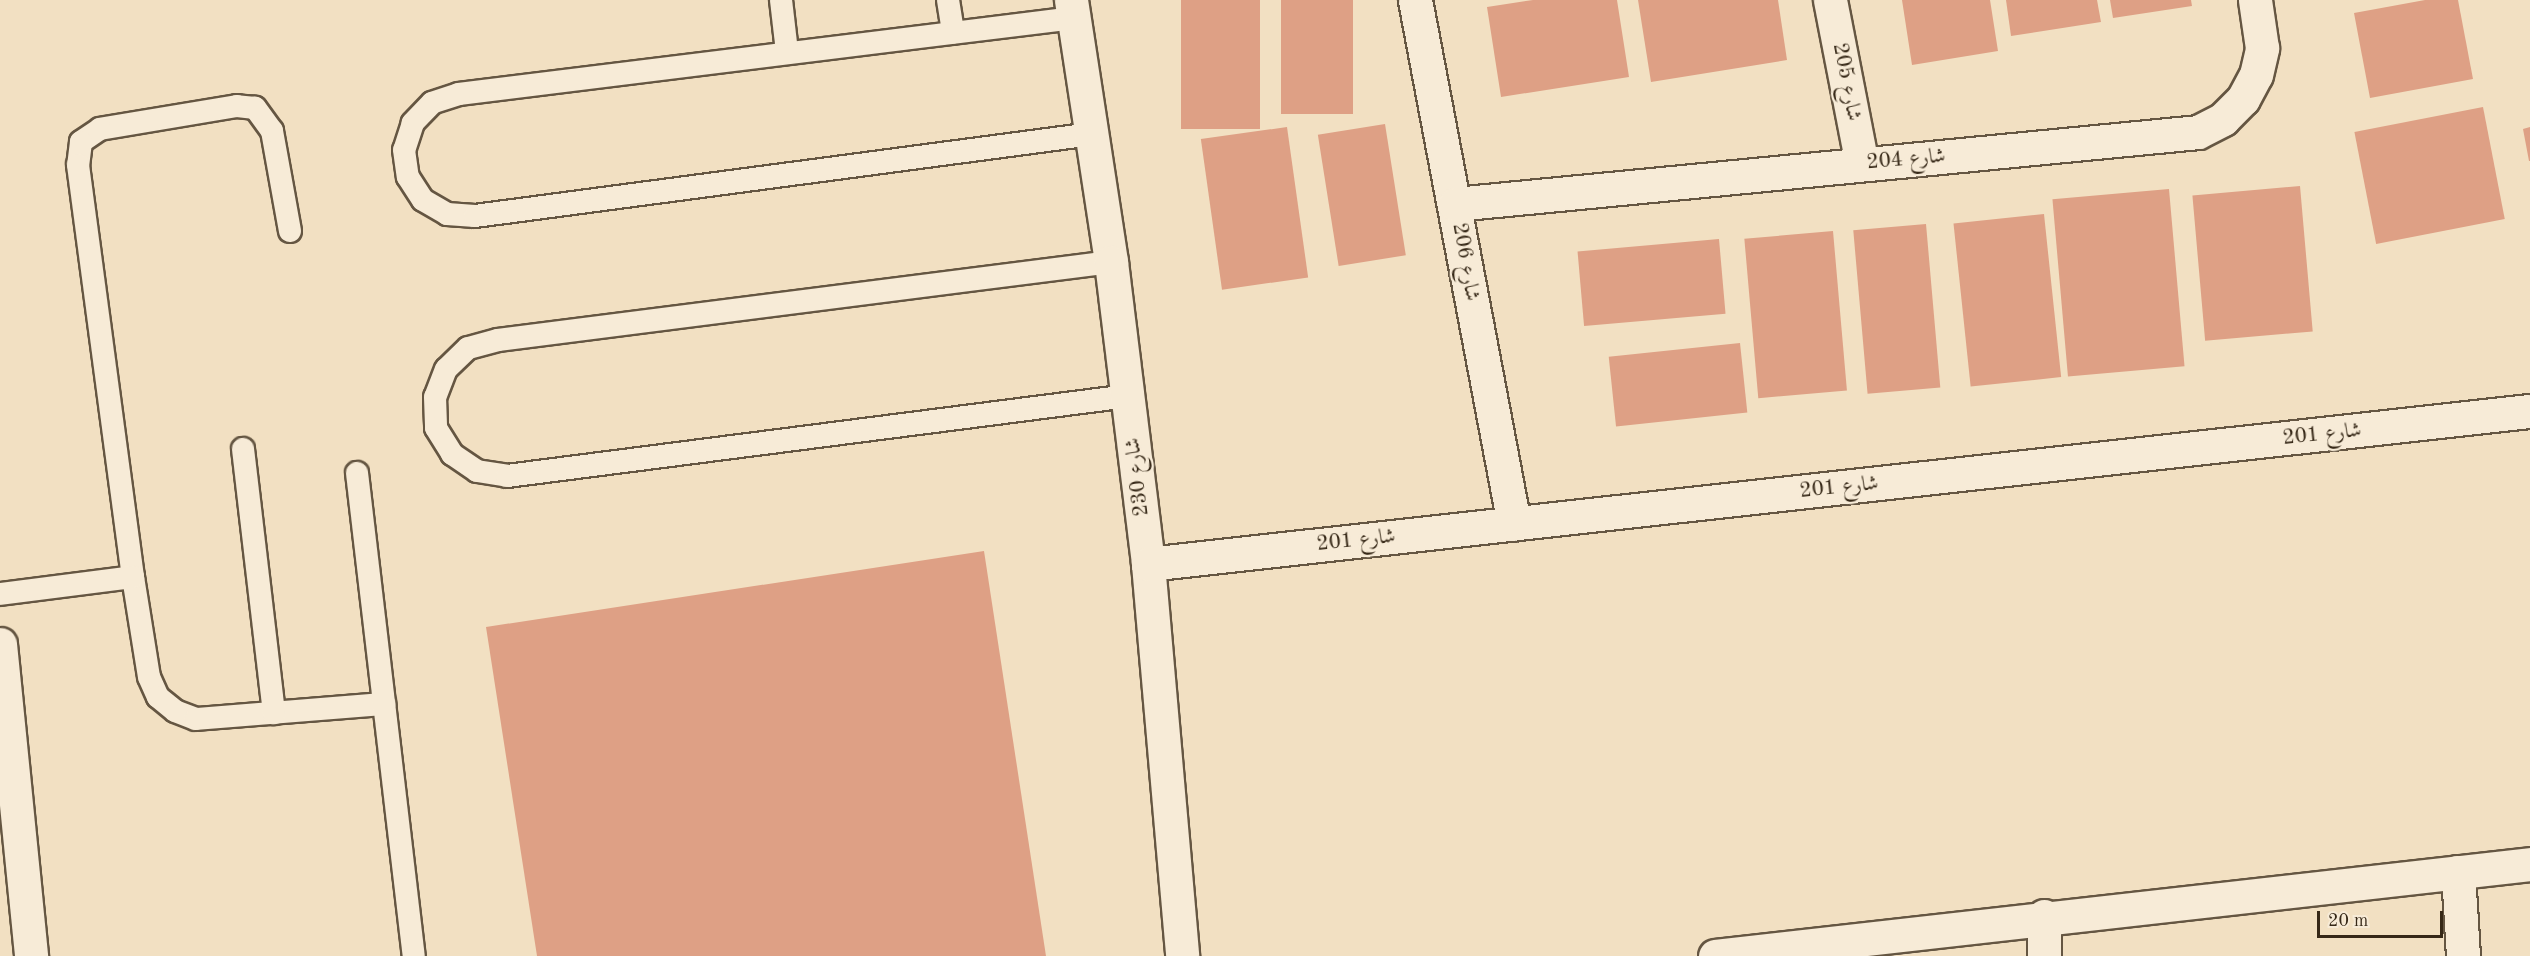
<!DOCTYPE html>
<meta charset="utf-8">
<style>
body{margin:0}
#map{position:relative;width:2530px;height:956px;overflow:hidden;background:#f2e0c2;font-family:"Old Standard TT",Amiri,serif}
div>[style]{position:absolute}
.building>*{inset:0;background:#dea085;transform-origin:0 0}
.roads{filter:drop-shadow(2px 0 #655642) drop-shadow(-2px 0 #655642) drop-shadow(0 2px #655642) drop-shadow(0 -2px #655642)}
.lane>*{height:22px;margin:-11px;padding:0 11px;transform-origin:11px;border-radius:11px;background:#f7ebd7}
.street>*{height:33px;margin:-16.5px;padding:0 16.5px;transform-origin:16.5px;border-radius:16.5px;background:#f7ebd7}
.secondary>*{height:33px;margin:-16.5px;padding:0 16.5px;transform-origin:16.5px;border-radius:16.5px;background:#f7ebd7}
span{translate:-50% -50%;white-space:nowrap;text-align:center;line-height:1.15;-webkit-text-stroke:4.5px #f7ebd7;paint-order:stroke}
.street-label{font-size:21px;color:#362817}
.scale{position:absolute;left:2317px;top:911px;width:126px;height:27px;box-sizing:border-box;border:3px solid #362817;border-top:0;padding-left:8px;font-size:18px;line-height:21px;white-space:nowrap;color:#362817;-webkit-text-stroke:4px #f7ebd7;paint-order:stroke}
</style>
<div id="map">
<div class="building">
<i style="left:1181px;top:0;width:79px;height:129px"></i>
<i style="left:1281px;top:0;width:72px;height:114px"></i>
<i style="clip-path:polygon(1533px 0,1617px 0,1629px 77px,1501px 97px,1487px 7px)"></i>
<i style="clip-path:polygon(1638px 0,1778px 0,1787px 60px,1651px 82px)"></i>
<i style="clip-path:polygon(1902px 0,1990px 0,1998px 51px,1912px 65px)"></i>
<i style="clip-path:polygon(2006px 0,2097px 0,2101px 22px,2011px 36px)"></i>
<i style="clip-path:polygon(2110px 0,2191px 0,2192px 6px,2113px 18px)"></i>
<i style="clip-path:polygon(2425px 0,2458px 0,2473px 79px,2370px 98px,2354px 13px)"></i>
<i style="left:2483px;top:107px;width:114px;height:131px;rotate:79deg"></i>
<i style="left:1385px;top:124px;width:133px;height:68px;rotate:81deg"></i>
<i style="left:1287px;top:127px;width:152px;height:87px;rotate:82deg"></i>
<i style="clip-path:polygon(2530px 127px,2530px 161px,2529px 161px,2523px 129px)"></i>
<i style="left:2300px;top:186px;width:146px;height:108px;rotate:85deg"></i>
<i style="left:2169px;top:189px;width:178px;height:117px;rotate:85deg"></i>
<i style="left:2044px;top:214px;width:164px;height:91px;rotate:84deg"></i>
<i style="left:1926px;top:224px;width:164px;height:73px;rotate:85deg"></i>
<i style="left:1833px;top:231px;width:160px;height:89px;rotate:85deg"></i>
<i style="left:1719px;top:239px;width:75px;height:142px;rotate:85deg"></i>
<i style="left:1740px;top:343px;width:70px;height:132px;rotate:84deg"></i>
<i style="clip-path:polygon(984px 551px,1046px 956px,537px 956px,486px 627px)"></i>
</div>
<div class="roads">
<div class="lane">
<i style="left:781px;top:0;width:52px;rotate:83.4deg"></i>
<i style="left:948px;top:0;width:33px;rotate:81deg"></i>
<i style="left:1074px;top:18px;width:620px;rotate:172.96deg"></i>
<i style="left:459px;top:94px;width:28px;rotate:162deg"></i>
<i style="left:432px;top:103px;width:28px;rotate:134deg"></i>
<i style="left:413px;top:123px;width:28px;rotate:108deg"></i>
<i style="left:404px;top:150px;width:27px;rotate:82deg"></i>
<i style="left:408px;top:177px;width:27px;rotate:57deg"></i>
<i style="left:423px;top:200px;width:28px;rotate:30deg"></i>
<i style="left:447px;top:214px;width:28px;rotate:4deg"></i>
<i style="left:475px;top:216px;width:622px;rotate:-7.57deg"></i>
<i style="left:290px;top:231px;width:102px;rotate:-100.2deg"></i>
<i style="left:272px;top:131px;width:29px;rotate:-126deg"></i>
<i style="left:255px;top:108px;width:18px;rotate:-174deg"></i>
<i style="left:237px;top:106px;width:139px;rotate:170.5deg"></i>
<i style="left:100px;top:129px;width:23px;rotate:146deg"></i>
<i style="left:81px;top:142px;width:23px;rotate:97deg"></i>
<i style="left:78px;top:165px;width:416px;rotate:82.4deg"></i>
<i style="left:133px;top:577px;width:101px;rotate:80.9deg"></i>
<i style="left:149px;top:677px;width:22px;rotate:66deg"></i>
<i style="left:158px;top:697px;width:22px;rotate:39deg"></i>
<i style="left:175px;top:711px;width:22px;rotate:21deg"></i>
<i style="left:196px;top:719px;width:189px;rotate:-4.6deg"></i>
<i style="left:1111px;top:262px;width:618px;rotate:172.75deg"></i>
<i style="left:498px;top:340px;width:31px;rotate:165deg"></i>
<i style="left:468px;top:348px;width:30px;rotate:136deg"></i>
<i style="left:446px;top:369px;width:30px;rotate:111deg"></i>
<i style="left:435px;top:397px;width:31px;rotate:88deg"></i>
<i style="left:436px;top:428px;width:31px;rotate:58deg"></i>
<i style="left:452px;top:454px;width:30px;rotate:34deg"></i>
<i style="left:477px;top:471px;width:30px;rotate:9deg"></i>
<i style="left:507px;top:476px;width:626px;rotate:-7.34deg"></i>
<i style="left:243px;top:449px;width:266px;rotate:83.3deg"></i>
<i style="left:357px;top:473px;width:486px;rotate:83.3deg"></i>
<i style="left:0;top:594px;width:134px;rotate:-7.3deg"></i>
</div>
<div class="street">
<i style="left:1071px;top:0;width:265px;rotate:81.3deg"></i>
<i style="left:1111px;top:262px;width:304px;rotate:83deg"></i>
<i style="left:1148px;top:564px;width:393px;rotate:85deg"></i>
<i style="left:1415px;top:0;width:533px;rotate:79.3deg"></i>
<i style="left:1830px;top:0;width:167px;rotate:79deg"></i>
<i style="left:1455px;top:204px;width:746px;rotate:-5.53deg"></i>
<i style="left:2198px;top:132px;width:28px;rotate:-27deg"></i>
<i style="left:2223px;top:119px;width:28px;rotate:-45deg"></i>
<i style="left:2243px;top:99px;width:27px;rotate:-62deg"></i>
<i style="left:2256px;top:75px;width:28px;rotate:-77deg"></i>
<i style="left:2262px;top:48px;width:49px;rotate:-98.3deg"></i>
<i style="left:1148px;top:564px;width:1390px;rotate:-6.32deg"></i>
<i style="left:2458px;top:872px;width:84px;rotate:86.6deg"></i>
<i style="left:2044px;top:916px;width:40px;rotate:90deg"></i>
<i style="left:1715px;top:956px;width:820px;rotate:-6.44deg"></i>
</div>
<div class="secondary">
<i style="left:0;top:644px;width:314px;rotate:84.3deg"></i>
</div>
</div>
<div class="street-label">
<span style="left:1846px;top:82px;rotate:79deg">شارع 205</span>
<span style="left:1906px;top:160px;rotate:-5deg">شارع 204</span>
<span style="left:1465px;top:262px;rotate:80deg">شارع 206</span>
<span style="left:2322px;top:435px;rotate:-6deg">شارع 201</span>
<span style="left:1138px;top:477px;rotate:-97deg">شارع 230</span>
<span style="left:1839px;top:488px;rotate:-6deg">شارع 201</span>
<span style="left:1356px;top:541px;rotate:-6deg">شارع 201</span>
</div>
<div class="scale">20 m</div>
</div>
